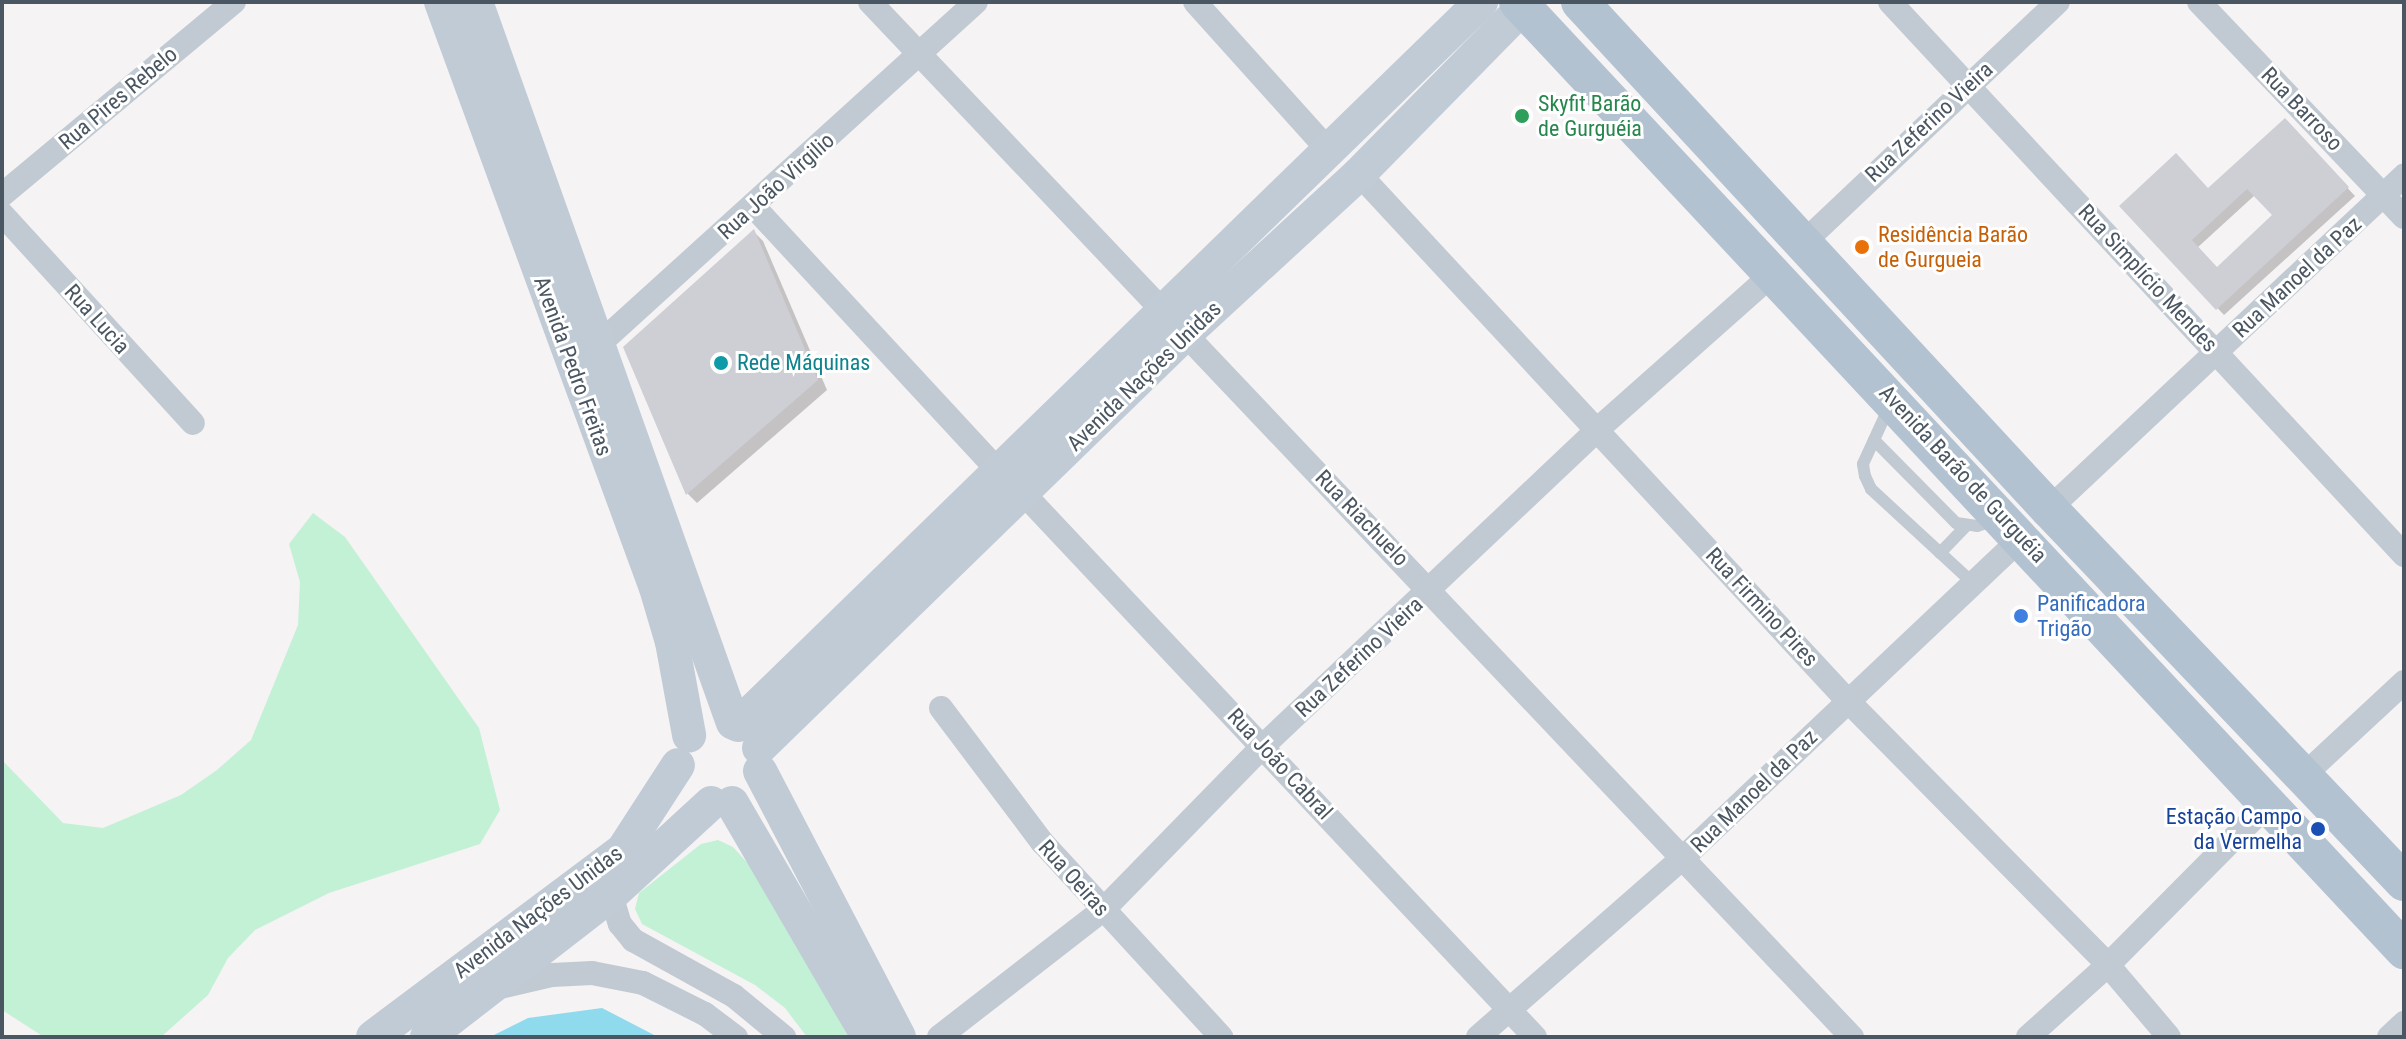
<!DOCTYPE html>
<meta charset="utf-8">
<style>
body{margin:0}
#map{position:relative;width:2406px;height:1039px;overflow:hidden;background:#f5f3f3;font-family:"Roboto Condensed",sans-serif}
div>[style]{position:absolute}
.green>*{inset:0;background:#c3f1d5}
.water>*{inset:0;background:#90daee}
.shadow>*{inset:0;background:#0003}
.building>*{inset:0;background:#cdcfd5}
.lane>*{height:12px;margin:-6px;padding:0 6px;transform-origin:6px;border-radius:6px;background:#c1cad2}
.street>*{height:24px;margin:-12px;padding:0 12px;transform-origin:12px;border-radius:12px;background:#c1cad2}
.secondary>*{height:34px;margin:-17px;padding:0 17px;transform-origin:17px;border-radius:17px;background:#c1cbd6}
.primary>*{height:38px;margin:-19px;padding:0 19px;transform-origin:19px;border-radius:19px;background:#b3c2d1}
.dots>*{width:22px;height:22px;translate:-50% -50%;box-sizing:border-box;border:4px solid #fff;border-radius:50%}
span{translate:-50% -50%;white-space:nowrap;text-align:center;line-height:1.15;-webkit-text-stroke:6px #fff;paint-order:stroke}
.street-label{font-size:22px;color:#4a5661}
.leisure-label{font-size:22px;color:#27864d}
.left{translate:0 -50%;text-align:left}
.food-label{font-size:22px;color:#c56008}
.culture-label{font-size:22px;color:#0d838f}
.shop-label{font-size:22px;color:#366cbe}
.transit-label{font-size:22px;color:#164399}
.right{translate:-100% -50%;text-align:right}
.frame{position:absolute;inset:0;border:4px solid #4a5661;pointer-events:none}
</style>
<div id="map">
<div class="green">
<i style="clip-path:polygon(313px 513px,345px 537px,479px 728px,500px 810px,480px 844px,329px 893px,255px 930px,228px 958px,208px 995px,161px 1037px,44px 1037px,2px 1010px,2px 760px,63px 823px,103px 828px,181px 795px,217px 770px,251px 740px,298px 625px,300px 582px,289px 544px)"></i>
<i style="clip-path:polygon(718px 840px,733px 847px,764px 881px,848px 1037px,807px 1037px,785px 1008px,755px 985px,642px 924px,635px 909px,639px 893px,701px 844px)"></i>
</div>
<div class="water">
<i style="clip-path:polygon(602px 1008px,658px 1037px,490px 1037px,528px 1018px)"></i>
</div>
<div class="shadow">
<i style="clip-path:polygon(evenodd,2284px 120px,2355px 196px,2224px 315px,2122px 206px,2208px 190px,2284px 120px,2255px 195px,2275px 216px,2217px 269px,2197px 248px,2255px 195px)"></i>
<i style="clip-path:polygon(754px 232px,763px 241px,827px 390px,697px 503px,688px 494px,626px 347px)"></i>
</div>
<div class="building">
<i style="clip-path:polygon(evenodd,2285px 118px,2349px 187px,2216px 310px,2119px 206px,2176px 153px,2208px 188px,2285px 118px,2247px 189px,2272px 215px,2217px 267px,2192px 240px,2247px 189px)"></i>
<i style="clip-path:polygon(754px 229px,818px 380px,686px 495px,623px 347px)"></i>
</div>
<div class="lane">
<i style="left:1890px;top:405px;width:65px;rotate:114.6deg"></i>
<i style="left:1863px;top:464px;width:12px;rotate:81deg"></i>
<i style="left:1865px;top:476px;width:14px;rotate:65deg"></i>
<i style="left:1871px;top:489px;width:139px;rotate:42.7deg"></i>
<i style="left:1874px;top:440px;width:117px;rotate:45.3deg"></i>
<i style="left:1956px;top:523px;width:21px;rotate:8deg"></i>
<i style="left:1977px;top:526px;width:19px;rotate:-18deg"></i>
<i style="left:1940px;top:553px;width:37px;rotate:-46deg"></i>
</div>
<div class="street">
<i style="left:870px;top:2px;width:1427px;rotate:46.51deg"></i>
<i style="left:1195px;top:2px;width:202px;rotate:48deg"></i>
<i style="left:1890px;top:2px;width:755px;rotate:47.09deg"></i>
<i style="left:2199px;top:2px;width:297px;rotate:46.4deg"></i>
<i style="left:1359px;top:174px;width:719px;rotate:47.14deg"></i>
<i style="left:1848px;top:701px;width:371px;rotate:45.4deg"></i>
<i style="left:2108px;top:965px;width:94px;rotate:49.7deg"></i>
<i style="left:2px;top:195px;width:302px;rotate:-39.8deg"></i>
<i style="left:754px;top:207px;width:362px;rotate:47.2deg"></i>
<i style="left:2px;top:214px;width:283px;rotate:47.6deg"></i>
<i style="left:1802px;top:244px;width:352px;rotate:-43.4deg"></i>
<i style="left:587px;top:355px;width:525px;rotate:-42.22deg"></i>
<i style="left:1023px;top:493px;width:747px;rotate:46.74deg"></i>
<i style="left:2049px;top:509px;width:487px;rotate:-43.2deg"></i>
<i style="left:941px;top:708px;width:168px;rotate:53deg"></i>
<i style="left:1042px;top:842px;width:265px;rotate:47.4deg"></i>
<i style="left:2303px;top:776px;width:138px;rotate:-42.9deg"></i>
<i style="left:611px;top:895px;width:30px;rotate:73deg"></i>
<i style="left:620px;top:924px;width:21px;rotate:51deg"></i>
<i style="left:633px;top:940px;width:115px;rotate:29deg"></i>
<i style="left:734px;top:996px;width:65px;rotate:39.4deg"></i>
<i style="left:496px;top:988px;width:57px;rotate:-13.1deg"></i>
<i style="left:552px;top:975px;width:40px;rotate:-2.9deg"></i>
<i style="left:592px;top:973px;width:52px;rotate:11.1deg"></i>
<i style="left:643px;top:983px;width:69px;rotate:26.6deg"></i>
<i style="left:705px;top:1014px;width:39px;rotate:37deg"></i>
<i style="left:939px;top:1037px;width:207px;rotate:-37.8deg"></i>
<i style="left:1103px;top:910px;width:229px;rotate:-45.7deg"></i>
<i style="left:1263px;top:746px;width:461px;rotate:-43.4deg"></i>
<i style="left:1598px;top:429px;width:237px;rotate:-41.6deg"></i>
<i style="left:1478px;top:1037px;width:275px;rotate:-41.2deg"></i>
<i style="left:1685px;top:856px;width:464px;rotate:-43.4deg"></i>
<i style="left:2028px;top:1037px;width:108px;rotate:-42deg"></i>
<i style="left:2108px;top:965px;width:224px;rotate:-45.2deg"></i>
<i style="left:2389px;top:1037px;width:21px;rotate:-43deg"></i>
</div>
<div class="secondary">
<i style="left:441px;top:2px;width:624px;rotate:69.85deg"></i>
<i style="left:656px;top:588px;width:56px;rotate:73.5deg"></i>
<i style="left:672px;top:642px;width:95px;rotate:79.6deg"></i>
<i style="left:476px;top:2px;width:765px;rotate:70.38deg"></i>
<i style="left:738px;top:725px;width:1037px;rotate:-44.22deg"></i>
<i style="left:759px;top:748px;width:594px;rotate:-44.18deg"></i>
<i style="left:1185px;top:334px;width:236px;rotate:-42.6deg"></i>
<i style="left:1359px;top:174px;width:241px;rotate:-45.5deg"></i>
<i style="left:760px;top:771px;width:300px;rotate:62.4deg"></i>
<i style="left:732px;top:803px;width:271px;rotate:59.8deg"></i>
<i style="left:373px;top:1037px;width:312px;rotate:-36.8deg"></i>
<i style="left:623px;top:850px;width:101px;rotate:-57.1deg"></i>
<i style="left:427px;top:1037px;width:232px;rotate:-37.7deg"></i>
<i style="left:611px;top:895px;width:136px;rotate:-42.6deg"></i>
</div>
<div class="primary">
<i style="left:1518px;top:2px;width:1298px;rotate:46.94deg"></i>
<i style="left:1580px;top:2px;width:691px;rotate:47.23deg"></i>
<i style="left:2049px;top:509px;width:515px;rotate:46.42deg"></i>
</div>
<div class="dots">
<i style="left:1522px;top:116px;background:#2e9e5b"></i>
<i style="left:1862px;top:247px;background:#e8710a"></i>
<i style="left:721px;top:363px;background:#0f9aa8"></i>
<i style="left:2021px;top:616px;background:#3f7fe0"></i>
<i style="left:2318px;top:829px;background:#1a4fb4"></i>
</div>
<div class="street-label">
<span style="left:118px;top:98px;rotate:-40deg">Rua Pires Rebelo</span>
<span style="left:2302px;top:109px;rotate:46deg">Rua Barroso</span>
<span style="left:1929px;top:122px;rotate:-43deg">Rua Zeferino Vieira</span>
<span style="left:776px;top:186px;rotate:-42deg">Rua João Virgilio</span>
<span style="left:2297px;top:277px;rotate:-43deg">Rua Manoel da Paz</span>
<span style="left:2148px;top:278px;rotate:47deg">Rua Simplício Mendes</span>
<span style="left:97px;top:319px;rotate:48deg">Rua Lucia</span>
<span style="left:573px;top:366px;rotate:70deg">Avenida Pedro Freitas</span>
<span style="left:1144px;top:376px;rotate:-44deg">Avenida Nações Unidas</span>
<span style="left:1963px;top:474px;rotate:47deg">Avenida Barão de Gurguéia</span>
<span style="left:1362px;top:518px;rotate:46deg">Rua Riachuelo</span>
<span style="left:1762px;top:607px;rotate:47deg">Rua Firmino Pires</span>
<span style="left:1359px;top:657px;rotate:-43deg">Rua Zeferino Vieira</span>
<span style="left:1280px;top:764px;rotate:47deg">Rua João Cabral</span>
<span style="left:1754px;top:791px;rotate:-44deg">Rua Manoel da Paz</span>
<span style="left:1074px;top:878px;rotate:48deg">Rua Oeiras</span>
<span style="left:538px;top:912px;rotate:-37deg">Avenida Nações Unidas</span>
</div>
<div class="leisure-label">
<span class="left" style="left:1538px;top:116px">Skyfit Barão<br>de Gurguéia</span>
</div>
<div class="food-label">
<span class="left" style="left:1878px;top:247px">Residência Barão<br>de Gurgueia</span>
</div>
<div class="culture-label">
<span class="left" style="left:737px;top:363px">Rede Máquinas</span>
</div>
<div class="shop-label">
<span class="left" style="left:2037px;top:616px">Panificadora<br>Trigão</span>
</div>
<div class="transit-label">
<span class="right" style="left:2302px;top:829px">Estação Campo<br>da Vermelha</span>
</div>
<div class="frame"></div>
</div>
